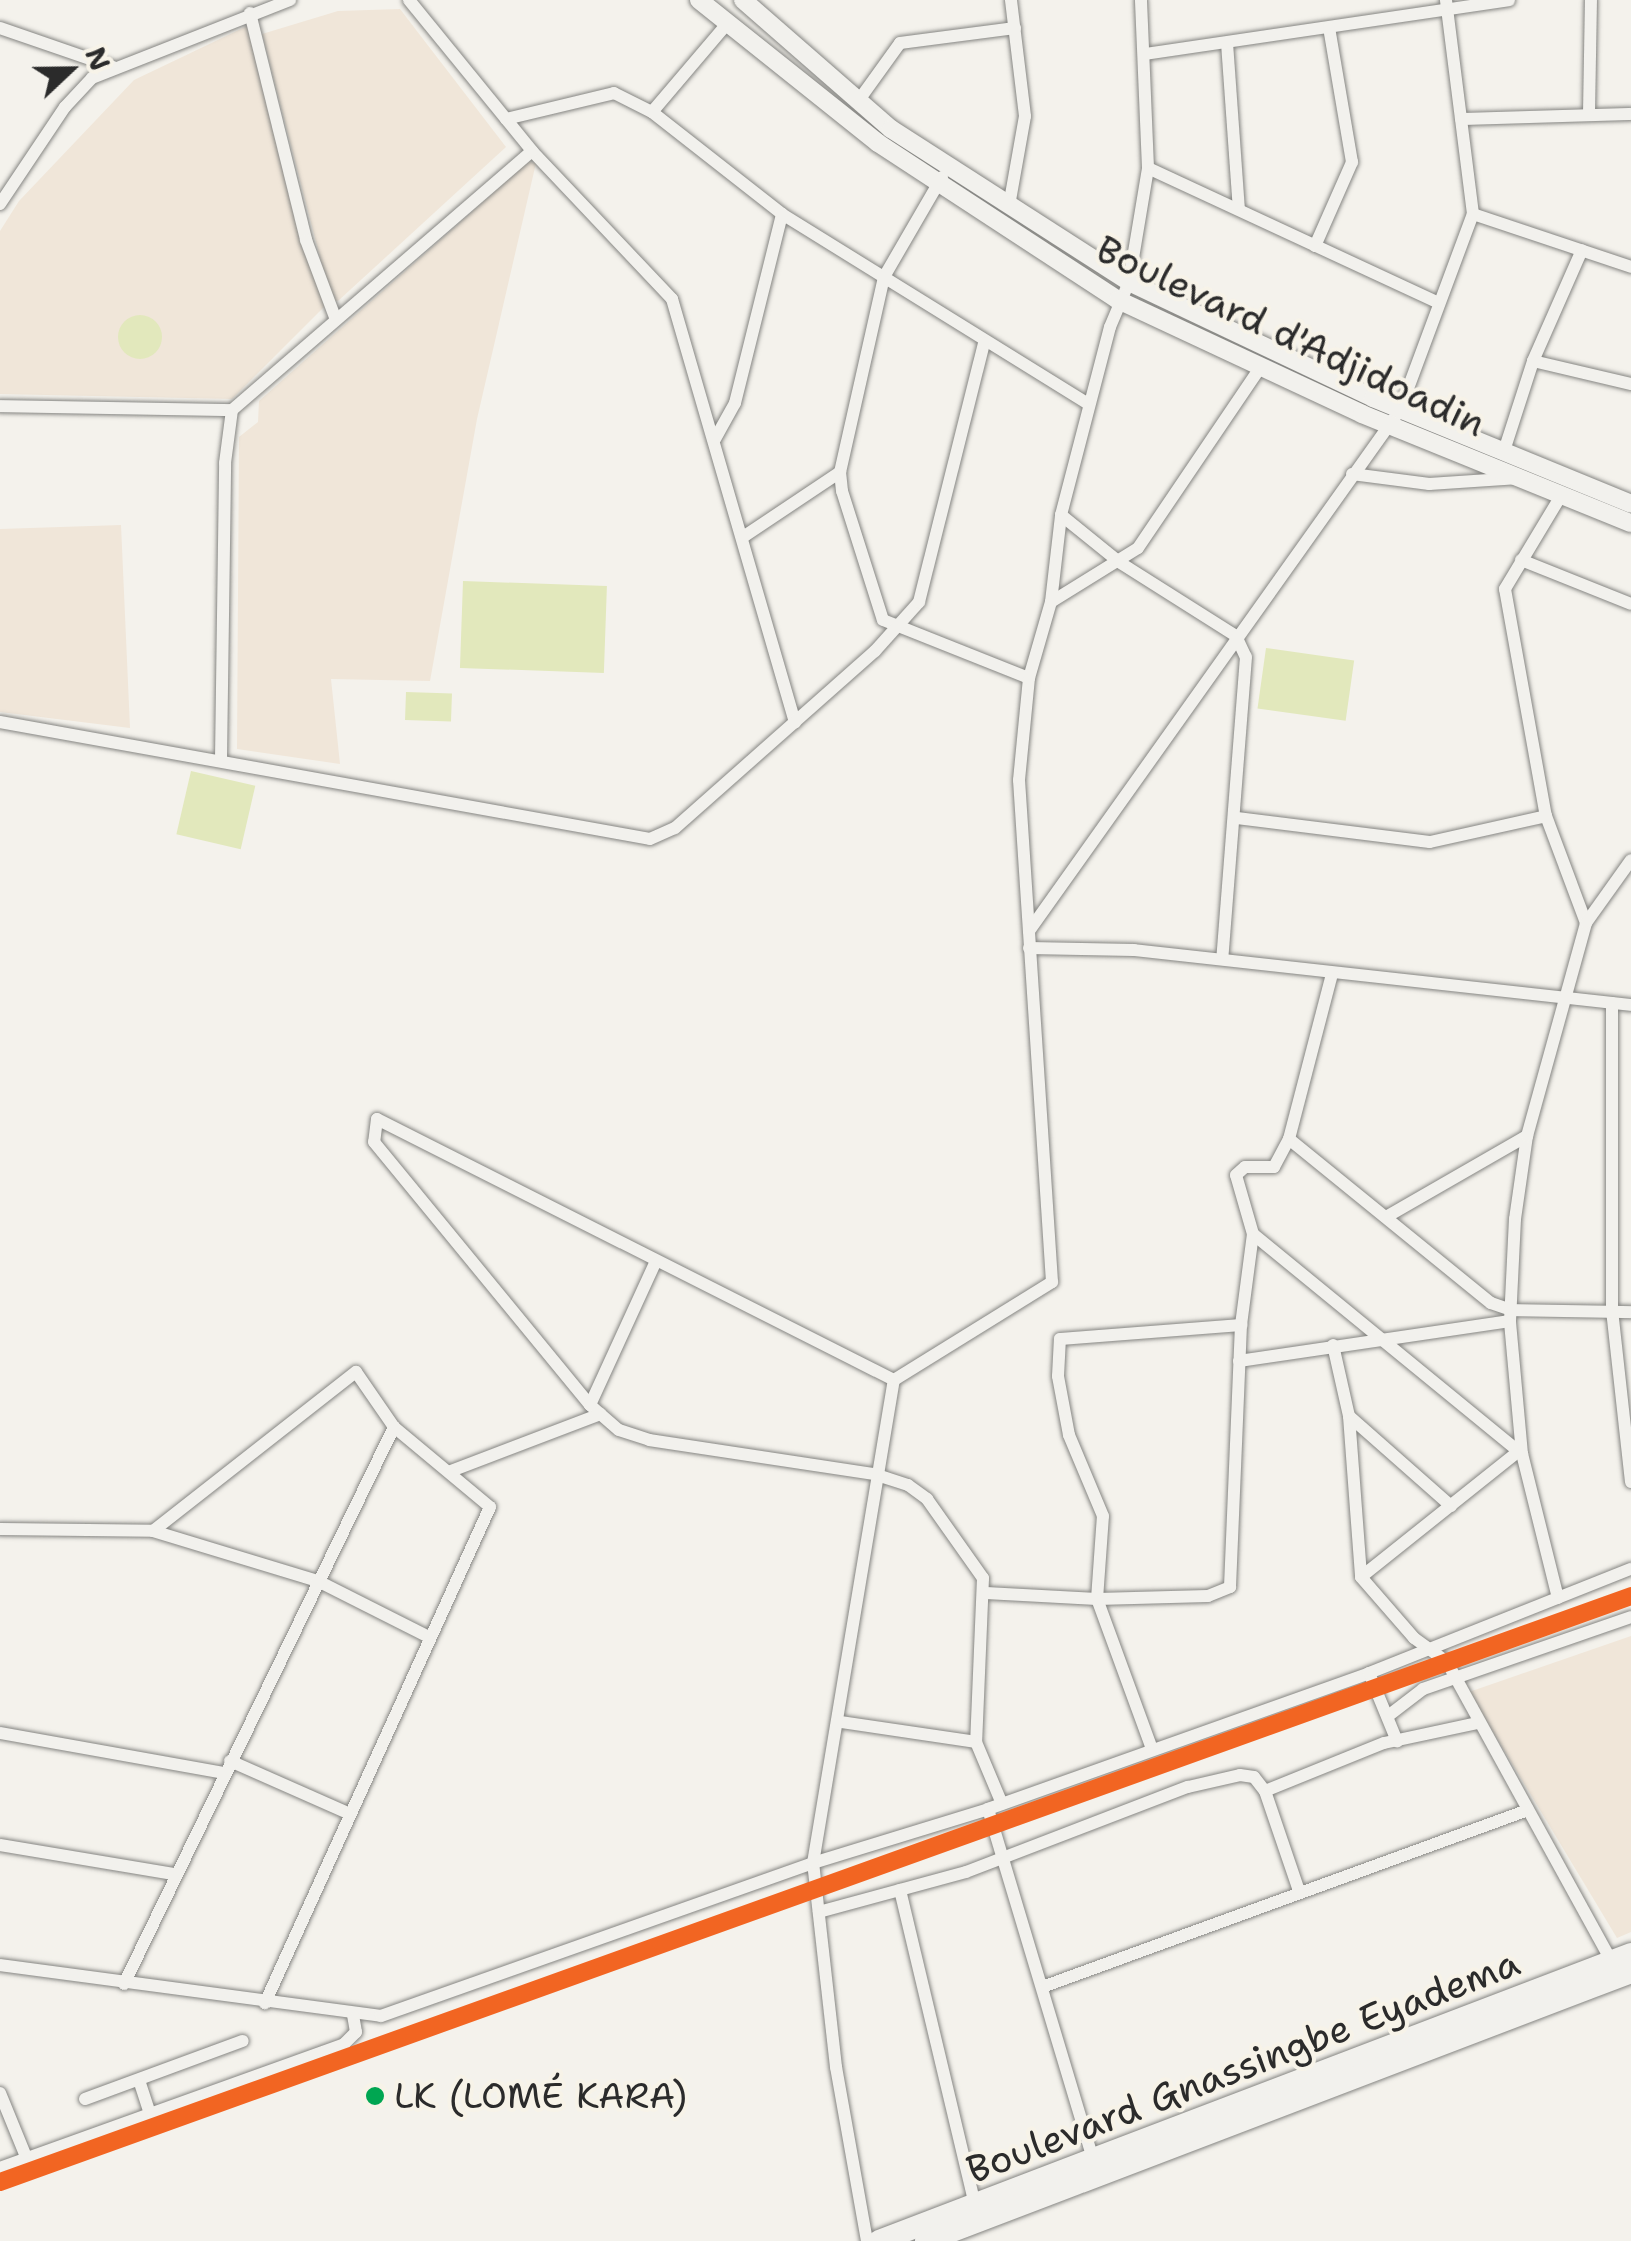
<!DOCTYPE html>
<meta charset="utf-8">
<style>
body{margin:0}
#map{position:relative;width:1631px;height:2241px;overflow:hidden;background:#f4f2ec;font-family:"Shantell Sans",sans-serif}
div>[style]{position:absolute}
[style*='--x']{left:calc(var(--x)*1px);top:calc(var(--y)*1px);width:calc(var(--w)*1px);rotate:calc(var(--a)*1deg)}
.built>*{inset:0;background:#f0e6d9}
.green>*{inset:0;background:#e2e8bc;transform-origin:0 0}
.round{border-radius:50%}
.roads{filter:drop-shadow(0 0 2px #858582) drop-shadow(0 0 2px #858582)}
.street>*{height:12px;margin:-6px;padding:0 6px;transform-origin:6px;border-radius:6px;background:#f2f1ed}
.secondary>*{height:18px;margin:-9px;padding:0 9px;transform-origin:9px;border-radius:9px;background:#f2f1ed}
.highway>*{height:22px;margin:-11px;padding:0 11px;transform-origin:11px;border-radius:11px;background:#f2f1ed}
.rail-1>*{height:18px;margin:-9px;padding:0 9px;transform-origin:9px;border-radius:9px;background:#f26522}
.dots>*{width:28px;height:28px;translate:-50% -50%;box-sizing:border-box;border:5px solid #f7f3e8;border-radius:50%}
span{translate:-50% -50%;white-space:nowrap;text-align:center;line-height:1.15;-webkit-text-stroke:8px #f7f3e8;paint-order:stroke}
.bus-label{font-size:36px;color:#2b2b2b}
.left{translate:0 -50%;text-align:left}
.street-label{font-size:38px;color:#2b2b2b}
.north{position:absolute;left:20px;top:20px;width:100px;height:100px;-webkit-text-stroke:8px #f7f3e8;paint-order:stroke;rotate:68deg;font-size:28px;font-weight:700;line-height:40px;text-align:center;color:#2b2b2b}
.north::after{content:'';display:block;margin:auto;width:35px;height:45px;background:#2b2b2b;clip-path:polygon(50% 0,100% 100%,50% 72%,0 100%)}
</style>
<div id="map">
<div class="built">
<i style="clip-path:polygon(400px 9px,506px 147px,338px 301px,331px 300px,262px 34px,338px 11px)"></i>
<i style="clip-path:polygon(247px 26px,300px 240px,326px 305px,232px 399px,0 394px,0 231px,19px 201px,134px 80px)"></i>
<i style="clip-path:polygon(528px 162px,536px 163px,477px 419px,430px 681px,331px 679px,340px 764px,237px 749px,239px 437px,258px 422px,259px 401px)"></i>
<i style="clip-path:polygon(121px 525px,130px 728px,0 712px,0 529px)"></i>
<i style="clip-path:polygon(1631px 1636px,1631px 1932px,1617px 1938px,1469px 1692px)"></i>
</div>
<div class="green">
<i class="round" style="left:118px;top:315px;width:44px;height:44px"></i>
<i style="left:463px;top:581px;width:144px;height:87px;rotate:2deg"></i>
<i style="left:1266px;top:648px;width:89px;height:61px;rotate:8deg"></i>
<i style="left:406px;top:692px;width:46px;height:28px;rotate:2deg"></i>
<i style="left:191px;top:771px;width:66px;height:65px;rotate:13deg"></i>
</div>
<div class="roads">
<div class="street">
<i style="--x:409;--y:0;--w:195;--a:50.8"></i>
<i style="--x:532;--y:151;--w:204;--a:46.6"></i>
<i style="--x:672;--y:299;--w:441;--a:73.8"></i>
<i style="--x:250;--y:13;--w:234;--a:76.1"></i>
<i style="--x:306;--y:240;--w:82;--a:69.4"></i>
<i style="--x:0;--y:28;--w:120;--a:19"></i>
<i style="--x:1227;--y:43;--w:166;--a:85.9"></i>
<i style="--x:1145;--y:54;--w:368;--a:-8.4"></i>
<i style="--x:859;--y:100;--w:70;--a:-54.3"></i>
<i style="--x:900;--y:43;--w:116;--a:-7.4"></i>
<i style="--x:652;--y:112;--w:116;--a:-49.6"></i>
<i style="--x:1589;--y:113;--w:113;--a:-89"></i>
<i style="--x:506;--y:119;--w:111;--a:-13.5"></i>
<i style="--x:614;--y:93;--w:42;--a:26.6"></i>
<i style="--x:652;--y:112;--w:165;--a:38.1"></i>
<i style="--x:782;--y:214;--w:361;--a:31.8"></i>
<i style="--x:1461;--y:119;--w:170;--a:-1.7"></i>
<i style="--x:1148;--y:168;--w:321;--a:24.9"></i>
<i style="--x:942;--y:177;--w:116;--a:120.1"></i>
<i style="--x:884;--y:277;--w:200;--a:102.7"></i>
<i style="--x:840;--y:472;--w:19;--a:84"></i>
<i style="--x:842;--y:491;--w:135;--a:72.4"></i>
<i style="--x:883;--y:620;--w:157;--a:21.7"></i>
<i style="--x:0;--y:204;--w:117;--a:-56.2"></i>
<i style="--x:65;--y:107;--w:40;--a:-47"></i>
<i style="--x:92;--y:78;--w:213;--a:-21.5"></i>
<i style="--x:1009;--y:206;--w:91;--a:-79.9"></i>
<i style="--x:1025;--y:116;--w:117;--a:-96.9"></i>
<i style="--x:1473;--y:214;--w:167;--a:18.5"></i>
<i style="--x:1315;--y:246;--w:92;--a:-66.2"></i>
<i style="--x:1352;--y:162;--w:136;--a:-99.7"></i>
<i style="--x:1533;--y:361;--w:101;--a:13.2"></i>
<i style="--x:0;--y:406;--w:232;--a:1"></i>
<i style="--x:232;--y:410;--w:396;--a:-40.8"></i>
<i style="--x:715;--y:439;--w:41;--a:-60.9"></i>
<i style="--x:735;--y:403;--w:195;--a:-76"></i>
<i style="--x:1504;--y:451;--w:95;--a:-72.1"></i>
<i style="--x:1533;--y:361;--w:121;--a:-66.2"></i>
<i style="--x:1352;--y:474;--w:78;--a:7.4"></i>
<i style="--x:1429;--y:484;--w:90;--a:-3.8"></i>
<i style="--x:1562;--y:494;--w:111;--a:121"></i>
<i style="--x:1505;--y:589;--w:231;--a:79.8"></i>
<i style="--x:1546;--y:816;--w:114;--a:69.5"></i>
<i style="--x:1061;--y:515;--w:75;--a:39"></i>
<i style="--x:1119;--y:562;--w:138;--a:32.3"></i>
<i style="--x:1236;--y:636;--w:23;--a:65"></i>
<i style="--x:1246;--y:657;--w:303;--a:94.5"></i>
<i style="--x:743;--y:537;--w:117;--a:-33.8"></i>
<i style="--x:1521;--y:560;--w:118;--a:21.8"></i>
<i style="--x:1051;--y:602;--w:102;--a:-31.8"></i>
<i style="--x:1138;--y:548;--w:220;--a:-55.9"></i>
<i style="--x:0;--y:722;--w:660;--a:10.2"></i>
<i style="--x:650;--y:839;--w:27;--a:-24"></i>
<i style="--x:675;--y:828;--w:267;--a:-41.5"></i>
<i style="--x:875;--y:651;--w:66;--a:-48.1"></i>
<i style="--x:919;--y:602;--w:267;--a:-75.9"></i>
<i style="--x:221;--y:759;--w:296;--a:-89.2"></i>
<i style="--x:225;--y:463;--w:53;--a:-82.5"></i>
<i style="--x:1237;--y:818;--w:194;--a:7.1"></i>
<i style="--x:1430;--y:842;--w:119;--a:-12.6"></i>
<i style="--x:1029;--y:931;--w:640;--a:-54.55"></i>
<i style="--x:1400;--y:410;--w:209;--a:-69.6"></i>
<i style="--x:1473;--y:214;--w:216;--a:-97.2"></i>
<i style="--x:1029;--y:948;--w:105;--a:1.1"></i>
<i style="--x:1134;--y:950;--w:500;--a:6.31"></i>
<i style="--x:1612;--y:1003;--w:307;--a:90"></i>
<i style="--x:1612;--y:1310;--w:173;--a:83.7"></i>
<i style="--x:1289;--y:1139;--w:260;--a:39.1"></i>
<i style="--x:1491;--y:1303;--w:21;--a:19"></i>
<i style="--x:1511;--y:1310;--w:120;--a:1"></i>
<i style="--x:1386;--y:1217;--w:163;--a:-29.9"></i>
<i style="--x:1253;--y:1234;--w:348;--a:39.3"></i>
<i style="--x:1333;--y:1345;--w:73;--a:77.3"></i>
<i style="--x:1349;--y:1416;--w:161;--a:85.7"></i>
<i style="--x:1361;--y:1577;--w:81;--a:49"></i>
<i style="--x:1414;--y:1638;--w:41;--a:36"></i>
<i style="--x:1447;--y:1662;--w:342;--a:61.2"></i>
<i style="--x:1239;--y:1361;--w:274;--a:-8.4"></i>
<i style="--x:894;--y:1380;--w:579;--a:-153.21"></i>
<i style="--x:377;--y:1119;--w:23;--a:97"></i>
<i style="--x:374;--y:1142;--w:340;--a:50.6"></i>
<i style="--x:590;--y:1405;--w:38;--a:41"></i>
<i style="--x:619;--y:1430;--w:32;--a:18"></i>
<i style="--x:649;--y:1440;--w:228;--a:8.6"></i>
<i style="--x:874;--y:1474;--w:36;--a:18"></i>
<i style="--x:908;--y:1485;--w:24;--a:36"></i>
<i style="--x:927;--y:1499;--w:97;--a:54.7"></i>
<i style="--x:983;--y:1578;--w:164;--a:92.4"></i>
<i style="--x:976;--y:1742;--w:67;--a:67.2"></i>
<i style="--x:590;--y:1405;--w:156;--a:-65.4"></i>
<i style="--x:1349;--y:1416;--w:136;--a:41.4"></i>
<i style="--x:451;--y:1471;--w:160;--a:-20.9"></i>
<i style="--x:0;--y:1529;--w:153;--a:0.7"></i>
<i style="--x:153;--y:1531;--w:172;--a:16.9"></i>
<i style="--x:318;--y:1581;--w:124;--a:26.8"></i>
<i style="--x:153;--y:1531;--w:258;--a:-38.1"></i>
<i style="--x:356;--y:1372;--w:67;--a:55.4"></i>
<i style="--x:394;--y:1427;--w:125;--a:39.8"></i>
<i style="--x:490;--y:1507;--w:545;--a:114.4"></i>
<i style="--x:1361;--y:1577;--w:197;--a:-38.6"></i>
<i style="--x:986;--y:1593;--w:111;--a:3.1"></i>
<i style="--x:1097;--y:1599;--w:111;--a:-1.5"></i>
<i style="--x:1208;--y:1596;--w:24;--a:-22"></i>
<i style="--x:1230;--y:1587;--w:262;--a:-87.6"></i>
<i style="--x:1241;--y:1325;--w:92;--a:-82.5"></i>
<i style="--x:1253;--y:1234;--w:61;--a:-106.1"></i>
<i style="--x:1236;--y:1175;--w:12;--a:-42"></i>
<i style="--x:1245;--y:1167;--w:29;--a:0"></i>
<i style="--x:1274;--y:1167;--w:32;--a:-62"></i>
<i style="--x:1289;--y:1139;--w:171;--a:-75.4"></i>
<i style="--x:1558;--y:1598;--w:148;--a:-104"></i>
<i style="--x:1522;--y:1454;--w:134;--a:-95.2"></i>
<i style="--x:1510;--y:1321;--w:102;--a:-87.2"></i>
<i style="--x:1515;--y:1219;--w:84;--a:-81.8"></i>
<i style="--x:1527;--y:1136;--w:221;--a:-74.5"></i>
<i style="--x:1586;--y:923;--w:77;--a:-54.5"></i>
<i style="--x:1369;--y:1673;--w:74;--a:67.6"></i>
<i style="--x:1388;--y:1716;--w:44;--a:-37.6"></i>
<i style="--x:1423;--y:1689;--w:220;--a:-19.1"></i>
<i style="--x:841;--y:1722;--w:136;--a:8.4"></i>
<i style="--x:0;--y:1733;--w:228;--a:10.1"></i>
<i style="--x:1152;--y:1749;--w:160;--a:-110.1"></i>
<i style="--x:1097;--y:1599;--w:83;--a:-85.9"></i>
<i style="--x:1103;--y:1516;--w:88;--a:-112.8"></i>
<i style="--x:1069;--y:1435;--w:60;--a:-100.6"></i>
<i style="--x:1058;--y:1376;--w:37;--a:-87"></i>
<i style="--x:1060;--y:1339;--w:182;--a:-4.4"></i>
<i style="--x:230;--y:1761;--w:129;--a:23.8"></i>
<i style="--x:1265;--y:1791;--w:128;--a:-22"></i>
<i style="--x:1384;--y:1743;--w:95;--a:-12.1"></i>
<i style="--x:988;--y:1809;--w:365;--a:73.3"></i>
<i style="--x:0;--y:1845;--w:176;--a:9.5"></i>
<i style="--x:900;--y:1890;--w:325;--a:76.6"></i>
<i style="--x:819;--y:1912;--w:152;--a:-15.2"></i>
<i style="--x:966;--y:1872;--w:238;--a:-21"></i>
<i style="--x:1188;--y:1787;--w:53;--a:-13"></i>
<i style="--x:1240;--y:1775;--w:14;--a:8"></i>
<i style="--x:1254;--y:1777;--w:18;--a:52"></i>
<i style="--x:1265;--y:1791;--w:106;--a:71.2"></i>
<i style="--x:0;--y:1965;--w:384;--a:7.6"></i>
<i style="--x:381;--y:2016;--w:458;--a:-19.5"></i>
<i style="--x:813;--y:1863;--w:183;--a:-17.1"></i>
<i style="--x:988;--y:1809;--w:405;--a:-19.6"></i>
<i style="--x:1369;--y:1673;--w:282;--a:-21.7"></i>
<i style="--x:124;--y:1984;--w:619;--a:-64.14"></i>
<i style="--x:1045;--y:1986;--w:514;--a:-20.02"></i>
<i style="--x:139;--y:2080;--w:38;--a:72"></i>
<i style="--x:0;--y:2093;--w:71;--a:67.8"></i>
<i style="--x:85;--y:2099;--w:168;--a:-20.2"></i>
<i style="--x:0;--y:2168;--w:366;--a:-19.8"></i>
<i style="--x:344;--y:2044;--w:17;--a:-45"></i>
<i style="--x:356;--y:2032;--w:17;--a:-100"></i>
<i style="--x:867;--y:2241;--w:177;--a:-100.1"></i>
<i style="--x:836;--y:2067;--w:205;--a:-96.4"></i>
<i style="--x:813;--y:1863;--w:490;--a:-80.5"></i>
<i style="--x:894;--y:1380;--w:186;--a:-31.8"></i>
<i style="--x:1052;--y:1282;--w:503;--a:-93.76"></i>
<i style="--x:1019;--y:780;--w:102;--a:-84.4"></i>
<i style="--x:1029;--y:678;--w:79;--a:-73.9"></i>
<i style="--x:1051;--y:602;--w:88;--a:-83.4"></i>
<i style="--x:1061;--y:515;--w:194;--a:-75.4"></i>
<i style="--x:1110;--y:327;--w:49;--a:-67.1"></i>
<i style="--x:1129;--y:282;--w:116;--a:-80.5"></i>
<i style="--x:1148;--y:168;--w:168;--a:-92.4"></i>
</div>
<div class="secondary">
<i style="--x:699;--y:0;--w:229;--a:38.6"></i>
<i style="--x:878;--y:143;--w:287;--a:33.2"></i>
<i style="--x:1118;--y:300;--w:269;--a:25"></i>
<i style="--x:1362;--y:414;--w:290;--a:22.1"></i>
<i style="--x:743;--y:0;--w:196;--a:41.1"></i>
<i style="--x:891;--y:129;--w:283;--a:32.7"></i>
<i style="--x:1129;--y:282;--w:270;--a:25.4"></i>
<i style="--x:1373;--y:398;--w:279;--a:22.3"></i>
</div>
<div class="highway">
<i style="--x:879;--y:2241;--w:805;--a:-20.89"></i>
<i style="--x:926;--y:2241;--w:755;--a:-20.88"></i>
</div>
</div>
<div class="rail-1">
<i style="--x:0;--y:2182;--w:1733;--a:-19.76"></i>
</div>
<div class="dots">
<i style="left:375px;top:2096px;background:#00a651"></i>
</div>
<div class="bus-label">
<span class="left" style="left:394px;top:2096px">LK (LOMÉ KARA)</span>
</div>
<div class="street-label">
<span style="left:1291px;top:336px;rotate:25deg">Boulevard d'Adjidoadin</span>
<span style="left:1243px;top:2066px;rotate:-21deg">Boulevard Gnassingbe Eyadema</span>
</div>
<div class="north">N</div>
</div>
